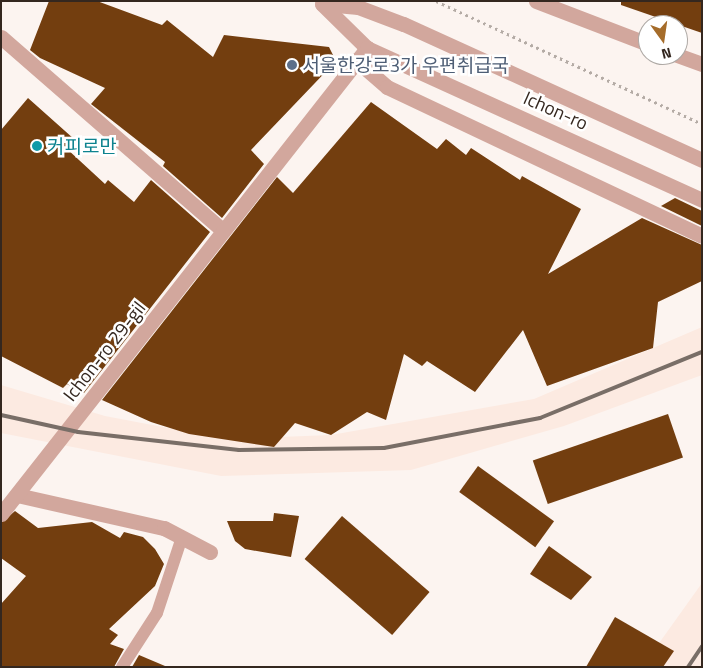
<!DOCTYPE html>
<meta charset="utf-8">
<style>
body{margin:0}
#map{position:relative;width:703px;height:668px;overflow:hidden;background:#fcf4f0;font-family:"Titillium Web","Noto Sans KR",sans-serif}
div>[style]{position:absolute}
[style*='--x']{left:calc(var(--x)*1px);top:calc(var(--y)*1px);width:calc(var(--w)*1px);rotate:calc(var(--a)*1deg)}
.built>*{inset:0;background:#fceae1}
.building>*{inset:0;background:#733e0f;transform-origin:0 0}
.path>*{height:3px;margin-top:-1.5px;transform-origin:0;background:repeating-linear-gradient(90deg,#b4aba5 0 2.5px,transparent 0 6.5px)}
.service>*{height:12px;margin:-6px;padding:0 6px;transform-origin:6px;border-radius:6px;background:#d2a79d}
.minor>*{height:15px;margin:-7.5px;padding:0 7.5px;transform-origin:7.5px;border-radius:7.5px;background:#d2a79d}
.tertiary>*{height:15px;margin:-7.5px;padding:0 7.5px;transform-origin:7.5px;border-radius:7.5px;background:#d2a79d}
.rail>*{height:4px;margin:-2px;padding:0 2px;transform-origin:2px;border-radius:2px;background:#796e67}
.dots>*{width:14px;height:14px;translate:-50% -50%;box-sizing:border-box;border:2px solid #fff;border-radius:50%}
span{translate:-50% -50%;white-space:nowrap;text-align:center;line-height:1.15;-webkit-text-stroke:5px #fff;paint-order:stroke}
.service-label{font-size:19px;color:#4e5e75}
.left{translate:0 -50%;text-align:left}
.street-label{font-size:19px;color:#34271f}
.culture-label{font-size:19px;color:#0d838f}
.frame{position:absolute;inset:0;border:2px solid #34271f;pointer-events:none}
.north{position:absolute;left:638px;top:15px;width:50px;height:50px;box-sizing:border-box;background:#fff;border:1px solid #aea9a5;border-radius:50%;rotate:166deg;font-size:14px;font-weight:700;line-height:20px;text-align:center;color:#34271f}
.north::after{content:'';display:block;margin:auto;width:18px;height:22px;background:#a56c2a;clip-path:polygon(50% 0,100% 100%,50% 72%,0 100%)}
</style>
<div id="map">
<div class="built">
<i style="clip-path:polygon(702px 327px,702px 375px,564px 426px,411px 470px,221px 476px,1px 433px,1px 385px,105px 416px,226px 439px,331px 435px,534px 399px)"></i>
<i style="clip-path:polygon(702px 583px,702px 667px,642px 667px)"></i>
</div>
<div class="building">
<i style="clip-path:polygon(49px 1px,97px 1px,162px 25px,167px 20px,213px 57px,224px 35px,329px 47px,336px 61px,251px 150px,264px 164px,222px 218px,163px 166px,165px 162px,91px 104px,105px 88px,40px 58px,30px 50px)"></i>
<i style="clip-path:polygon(621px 1px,702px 1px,702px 33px,621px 5px)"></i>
<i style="clip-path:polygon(28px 98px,74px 139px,66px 148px,105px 184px,108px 180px,134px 202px,151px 180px,210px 232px,84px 393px,67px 384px,63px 388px,1px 356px,1px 130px)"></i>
<i style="clip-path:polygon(371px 102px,437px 149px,446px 139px,466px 155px,471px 148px,520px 180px,522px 176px,581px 209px,548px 274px,642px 218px,702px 245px,702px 281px,658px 302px,653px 348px,547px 386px,523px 330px,475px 392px,427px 361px,422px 366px,404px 354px,386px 420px,367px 412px,331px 435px,295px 423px,274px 447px,189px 434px,151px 422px,102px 400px,277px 177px,293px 193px)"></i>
<i style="clip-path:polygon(675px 198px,702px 211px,702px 226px,661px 206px)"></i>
<i style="left:668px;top:414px;width:46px;height:143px;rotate:71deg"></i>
<i style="left:478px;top:466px;width:94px;height:32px;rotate:36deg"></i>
<i style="clip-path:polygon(15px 511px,38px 528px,92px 522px,120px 538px,124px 532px,143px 537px,155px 549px,164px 564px,155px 586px,109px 629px,118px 635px,110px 644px,124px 649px,114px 667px,1px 667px,1px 604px,26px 576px,1px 558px,1px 523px)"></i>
<i style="clip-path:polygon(274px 513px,299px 516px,291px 557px,245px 549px,235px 541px,227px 521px,273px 521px)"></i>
<i style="left:342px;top:516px;width:116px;height:57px;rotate:41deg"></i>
<i style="clip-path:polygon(549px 546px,592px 577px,571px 600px,530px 574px)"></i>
<i style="clip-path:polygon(615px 617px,674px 651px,663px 667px,586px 667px)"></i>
<i style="clip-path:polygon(139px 655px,165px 666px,165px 667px,132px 667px)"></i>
</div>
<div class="path">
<i style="--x:436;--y:1;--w:293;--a:24.8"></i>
</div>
<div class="service">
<i style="--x:122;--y:667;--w:64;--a:-57.1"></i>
<i style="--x:157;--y:613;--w:80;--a:-71.8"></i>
</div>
<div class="minor">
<i style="--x:536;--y:1;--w:120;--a:21"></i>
<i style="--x:1;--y:37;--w:295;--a:41.1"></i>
<i style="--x:677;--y:55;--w:27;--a:20"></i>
<i style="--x:356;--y:60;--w:41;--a:41.1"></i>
<i style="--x:387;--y:87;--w:348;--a:25.3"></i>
<i style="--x:17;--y:495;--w:151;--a:12.7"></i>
<i style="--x:164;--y:528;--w:52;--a:27.6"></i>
<i style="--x:1;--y:514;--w:593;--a:-51.85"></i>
</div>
<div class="tertiary">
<i style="--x:702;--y:160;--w:328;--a:-155.5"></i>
<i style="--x:403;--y:24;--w:48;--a:-159.3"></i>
<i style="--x:358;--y:7;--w:36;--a:-175"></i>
<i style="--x:322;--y:4;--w:63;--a:44.4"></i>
<i style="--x:367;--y:48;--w:368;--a:24.4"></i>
</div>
<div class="rail">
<i style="--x:1;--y:415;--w:79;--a:12.4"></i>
<i style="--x:78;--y:432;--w:162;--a:6.4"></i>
<i style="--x:239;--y:450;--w:145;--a:-0.8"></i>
<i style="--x:384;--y:448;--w:159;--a:-10.9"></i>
<i style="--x:540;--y:418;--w:175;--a:-22.2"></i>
<i style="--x:688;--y:667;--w:25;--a:-56"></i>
</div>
<div class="dots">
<i style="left:292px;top:65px;background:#5c6f8a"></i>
<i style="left:37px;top:146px;background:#0f9aa8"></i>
</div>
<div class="service-label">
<span class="left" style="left:302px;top:65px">서울한강로3가 우편취급국</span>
</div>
<div class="street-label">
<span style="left:556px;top:110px;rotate:24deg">Ichon-ro</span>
<span style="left:104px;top:351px;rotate:-52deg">Ichon-ro 29-gil</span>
</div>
<div class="culture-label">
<span class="left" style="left:47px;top:146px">커피로만</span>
</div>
<div class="frame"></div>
<div class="north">N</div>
</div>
